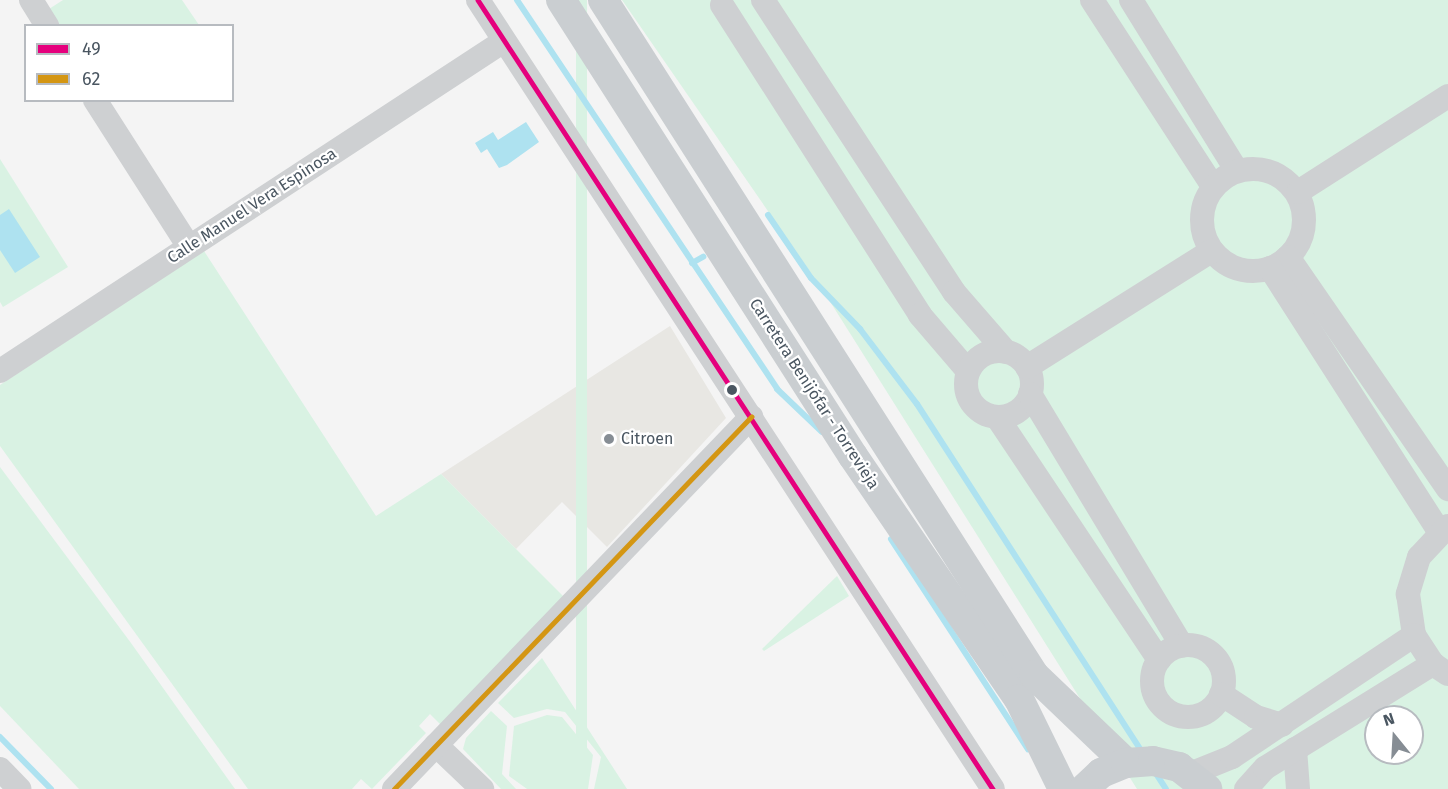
<!DOCTYPE html>
<meta charset="utf-8">
<style>
body{margin:0}
#map{position:relative;width:1448px;height:789px;overflow:hidden;background:#f4f4f4;font-family:"Fira Sans",sans-serif}
div>[style]{position:absolute}
[style*='--x']{left:calc(var(--x)*1px);top:calc(var(--y)*1px);width:calc(var(--w)*1px);rotate:calc(var(--a)*1deg)}
.commercial>*{inset:0;background:#e8e7e3}
.green>*{inset:0;background:#d9f2e3;transform-origin:0 0}
.water>*{inset:0;background:#aee2f0}
.stream>*{height:6px;margin:-3px;padding:0 3px;transform-origin:3px;border-radius:3px;background:#aee2f0}
.minor>*{height:24px;margin:-12px;padding:0 12px;transform-origin:12px;border-radius:12px;background:#ced0d2}
.minor>.ring{margin:-12px;padding:0;box-sizing:content-box;background:none;border:24px solid #ced0d2;border-radius:50%}
.major>*{height:30px;margin:-15px;padding:0 15px;transform-origin:15px;border-radius:15px;background:#caced1}
.bus-1>*{height:4.5px;margin:-2.25px;padding:0 2.25px;transform-origin:2.25px;border-radius:2.25px;background:#e5007d}
.bus-2>*{height:4.5px;margin:-2.25px;padding:0 2.25px;transform-origin:2.25px;border-radius:2.25px;background:#d49613}
.dots>*{width:16px;height:16px;translate:-50% -50%;box-sizing:border-box;border:3px solid #fff;border-radius:50%}
span{translate:-50% -50%;white-space:nowrap;text-align:center;line-height:1.15;-webkit-text-stroke:4.5px #fff;paint-order:stroke}
.street-label{font-size:16px;color:#4a5661}
.poi-label{font-size:16px;color:#4a5661}
.left{translate:0 -50%;text-align:left}
.legend{position:absolute;left:24px;top:24px;width:210px;height:78px;box-sizing:border-box;background:#fff;border:2px solid #b7bbc0;margin:0;padding:8px 10px;list-style:none;font-size:18px;color:#4a5661}
.legend li{display:flex;align-items:center;gap:12px;height:30px}
.legend b{width:30px;border:2px solid #b7bbc0}
.north{position:absolute;left:1364px;top:705px;width:60px;height:60px;box-sizing:border-box;background:#fff;border:2px solid #b7bbc0;border-radius:50%;rotate:342deg;font-size:16px;font-weight:700;line-height:24px;text-align:center;color:#4a5661}
.north::after{content:'';display:block;margin:auto;width:21px;height:27px;background:#868d94;clip-path:polygon(50% 0,100% 100%,50% 72%,0 100%)}
</style>
<div id="map">
<div class="commercial">
<i style="clip-path:polygon(670px 326px,726px 418px,607px 547px,562px 502px,516px 549px,441px 474px)"></i>
</div>
<div class="green">
<i style="clip-path:polygon(63px 0,182px 0,199px 25px,60px 25px,49px 9px)"></i>
<i style="left:576px;top:0;width:11px;height:941px"></i>
<i style="clip-path:polygon(evenodd,622px 0,1448px 0,1448px 789px,1137px 789px,824px 292px,622px 0,1376px 717px,1412px 717px,1412px 753px,1376px 753px,1376px 717px)"></i>
<i style="clip-path:polygon(0 159px,68px 267px,3px 307px,0 302px)"></i>
<i style="clip-path:polygon(204px 251px,376px 516px,441px 474px,565px 598px,441px 725px,430px 714px,419px 726px,426px 733px,372px 789px,361px 779px,352px 789px,248px 789px,0 446px,0 385px)"></i>
<i style="clip-path:polygon(0 467px,131px 643px,235px 789px,79px 789px,0 706px)"></i>
<i style="clip-path:polygon(837px 576px,849px 596px,764px 651px,762px 649px)"></i>
<i style="clip-path:polygon(542px 658px,627px 789px,594px 789px,601px 757px,565px 712px,547px 709px,514px 718px,498px 703px)"></i>
<i style="clip-path:polygon(491px 711px,507px 726px,502px 774px,516px 789px,501px 789px,463px 749px,466px 738px)"></i>
<i style="clip-path:polygon(547px 715px,562px 717px,593px 755px,588px 789px,527px 789px,509px 776px,514px 726px)"></i>
</div>
<div class="water">
<i style="clip-path:polygon(526px 122px,539px 142px,507px 165px,499px 168px,487px 149px,481px 153px,475px 143px,493px 132px,498px 140px)"></i>
<i style="clip-path:polygon(9px 209px,40px 257px,15px 273px,0 250px,0 215px)"></i>
</div>
<div class="stream">
<i style="--x:517;--y:0;--w:468;--a:56.2"></i>
<i style="--x:777;--y:389;--w:62;--a:43.7"></i>
<i style="--x:768;--y:215;--w:76;--a:55.7"></i>
<i style="--x:811;--y:278;--w:71;--a:46.1"></i>
<i style="--x:860;--y:329;--w:94;--a:52.8"></i>
<i style="--x:917;--y:404;--w:416;--a:57.1"></i>
<i style="--x:692;--y:263;--w:13;--a:-29"></i>
<i style="--x:891;--y:539;--w:251;--a:56.9"></i>
<i style="--x:0;--y:737;--w:73;--a:45.6"></i>
<i style="--x:1155;--y:772;--w:20;--a:57"></i>
</div>
<div class="minor">
<i style="--x:31;--y:0;--w:31;--a:58"></i>
<i style="--x:478;--y:0;--w:942;--a:56.87"></i>
<i style="--x:763;--y:0;--w:349;--a:56.8"></i>
<i style="--x:954;--y:292;--w:79;--a:49.1"></i>
<i style="--x:1092;--y:0;--w:222;--a:57"></i>
<i style="--x:1131;--y:0;--w:201;--a:58.2"></i>
<i style="--x:722;--y:5;--w:368;--a:57.4"></i>
<i style="--x:920;--y:315;--w:74;--a:49.4"></i>
<i style="--x:95;--y:100;--w:174;--a:57.4"></i>
<i class="ring" style="left:1202px;top:169px;width:78px;height:78px"></i>
<i style="--x:1298;--y:192;--w:178;--a:-32.6"></i>
<i style="--x:1288;--y:257;--w:282;--a:55.4"></i>
<i style="--x:1270;--y:268;--w:315;--a:57.3"></i>
<i class="ring" style="left:966px;top:351px;width:42px;height:42px"></i>
<i style="--x:1027;--y:367;--w:218;--a:-32.2"></i>
<i style="--x:0;--y:371;--w:602;--a:-33.22"></i>
<i style="--x:1030;--y:394;--w:294;--a:58.9"></i>
<i style="--x:997;--y:417;--w:292;--a:56.3"></i>
<i style="--x:1448;--y:526;--w:42;--a:133.1"></i>
<i style="--x:1419;--y:557;--w:39;--a:107"></i>
<i style="--x:1408;--y:594;--w:41;--a:81.7"></i>
<i style="--x:1414;--y:635;--w:35;--a:57"></i>
<i style="--x:1433;--y:664;--w:18;--a:34"></i>
<i class="ring" style="left:1152px;top:645px;width:48px;height:48px"></i>
<i style="--x:1221;--y:694;--w:42;--a:33.3"></i>
<i style="--x:1256;--y:717;--w:27;--a:17"></i>
<i style="--x:436;--y:745;--w:64;--a:43.7"></i>
<i style="--x:1295;--y:749;--w:40;--a:85.7"></i>
<i style="--x:0;--y:769;--w:28;--a:46"></i>
<i style="--x:1190;--y:774;--w:45;--a:-22"></i>
<i style="--x:1232;--y:757;--w:219;--a:-33.8"></i>
<i style="--x:394;--y:789;--w:516;--a:-46.18"></i>
<i style="--x:1246;--y:789;--w:28;--a:-48"></i>
<i style="--x:1265;--y:768;--w:198;--a:-31.8"></i>
</div>
<div class="major">
<i style="--x:561;--y:0;--w:541;--a:57.37"></i>
<i style="--x:853;--y:456;--w:294;--a:55.7"></i>
<i style="--x:1019;--y:699;--w:100;--a:63.9"></i>
<i style="--x:603;--y:0;--w:801;--a:57.44"></i>
<i style="--x:1034;--y:675;--w:127;--a:43.7"></i>
<i style="--x:1084;--y:789;--w:23;--a:-43"></i>
<i style="--x:1101;--y:773;--w:27;--a:-22"></i>
<i style="--x:1126;--y:763;--w:27;--a:-4"></i>
<i style="--x:1153;--y:761;--w:27;--a:13"></i>
<i style="--x:1179;--y:767;--w:36;--a:38"></i>
</div>
<div class="bus-1">
<i style="--x:478;--y:0;--w:942;--a:56.87"></i>
</div>
<div class="bus-2">
<i style="--x:394;--y:789;--w:516;--a:-46.18"></i>
</div>
<div class="dots">
<i style="left:732px;top:390px;background:#4a5661"></i>
<i style="left:609px;top:439px;background:#868d94"></i>
</div>
<div class="street-label">
<span style="left:252px;top:206px;rotate:-33deg">Calle Manuel Vera Espinosa</span>
<span style="left:814px;top:394px;rotate:57deg">Carretera Benijófar - Torrevieja</span>
</div>
<div class="poi-label">
<span class="left" style="left:621px;top:439px">Citroen</span>
</div>
<ul class="legend">
<li><b style="height:8px;background:#e5007d"></b>49</li>
<li><b style="height:8px;background:#d49613"></b>62</li>
</ul>
<div class="north">N</div>
</div>
